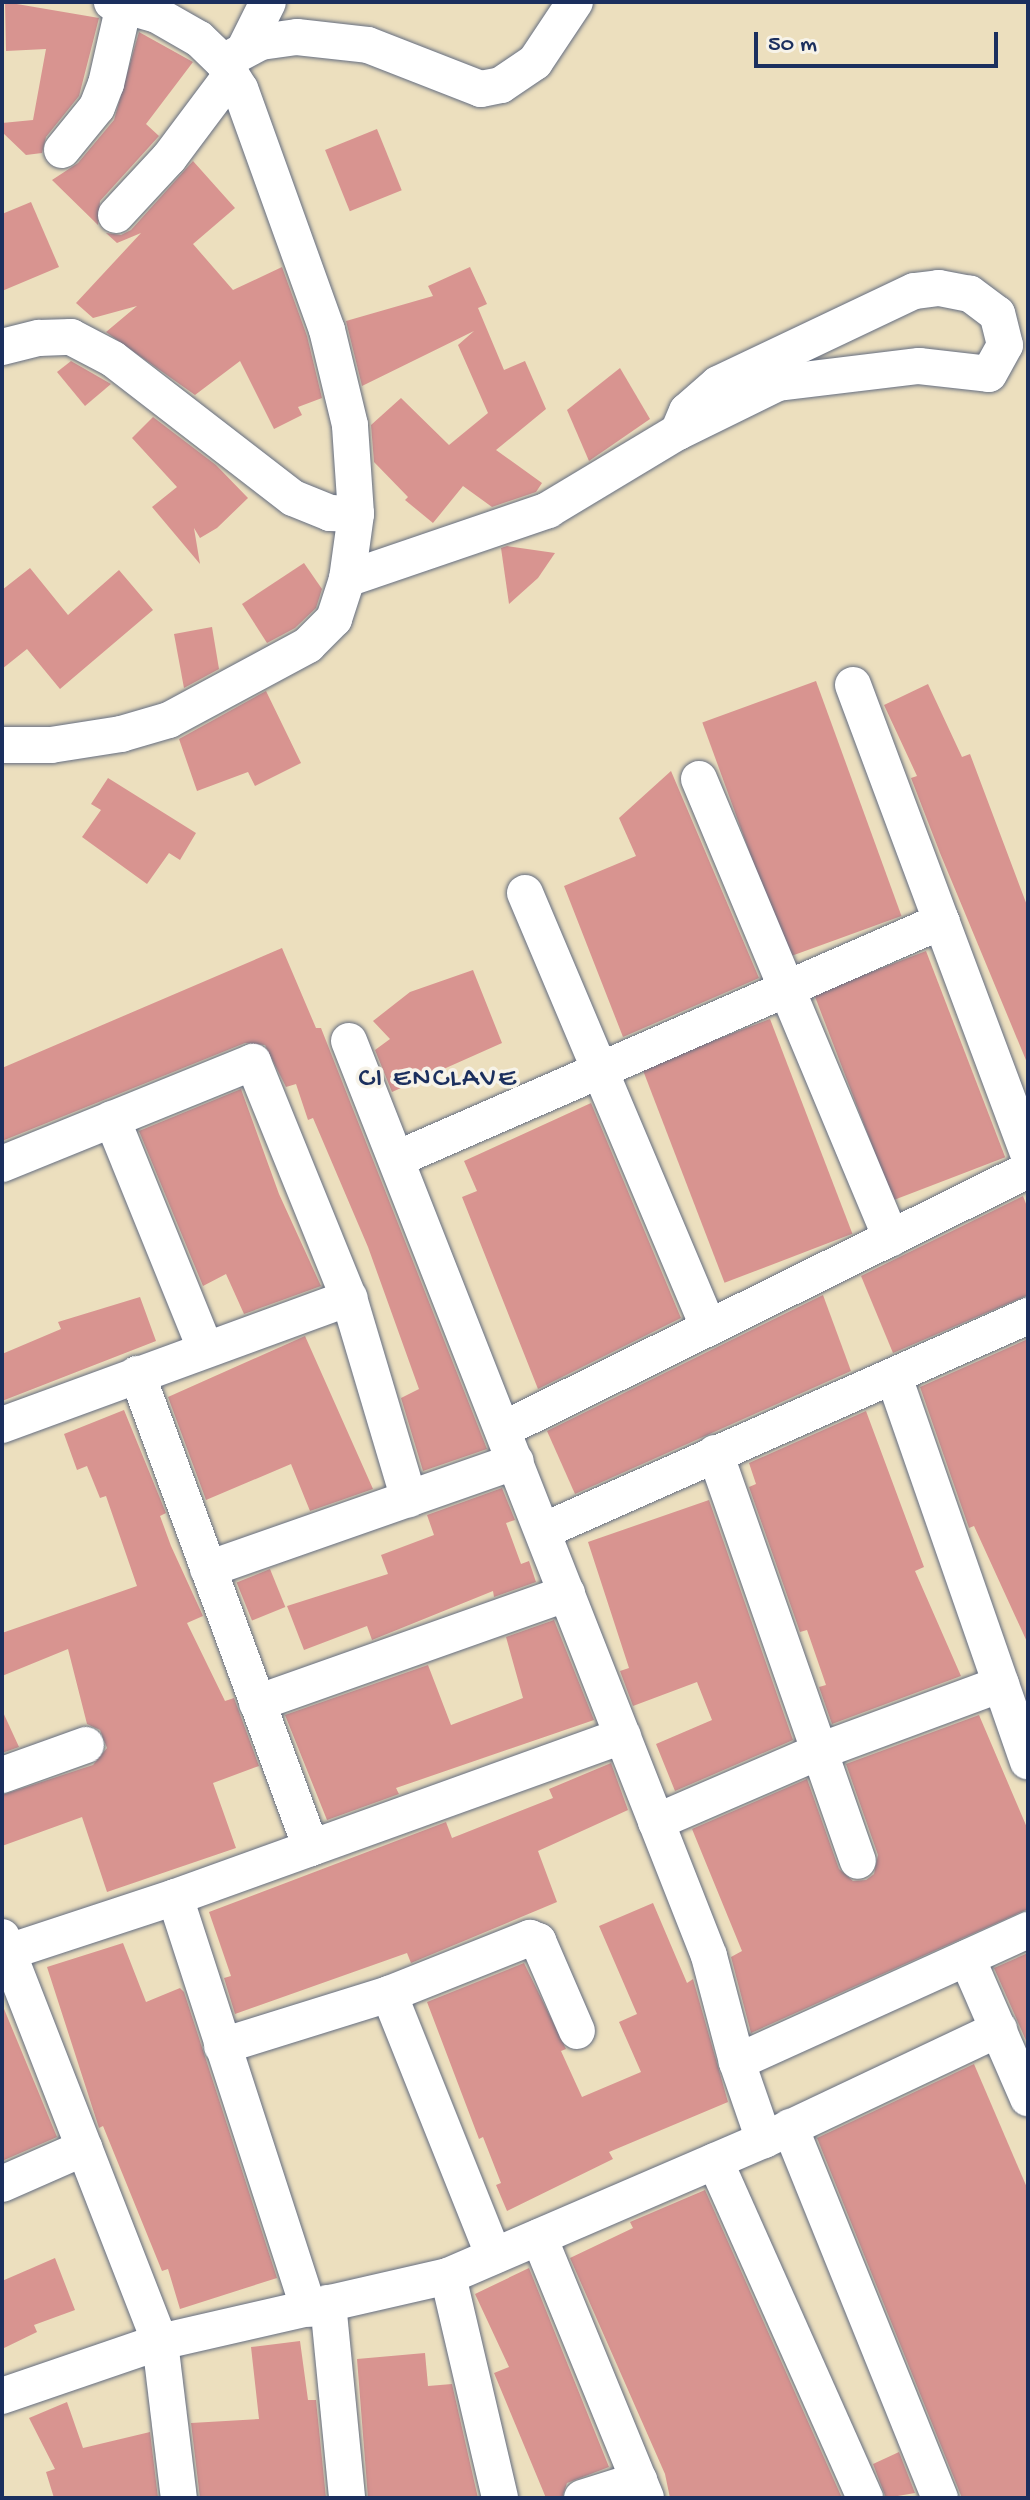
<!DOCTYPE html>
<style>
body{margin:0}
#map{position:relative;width:1030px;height:2500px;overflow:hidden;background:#ecdfbe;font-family:"Gochi Hand",sans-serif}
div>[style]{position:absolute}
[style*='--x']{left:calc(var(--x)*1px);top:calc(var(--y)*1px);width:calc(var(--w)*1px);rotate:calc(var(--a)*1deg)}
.building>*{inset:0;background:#d89490;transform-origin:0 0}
.roads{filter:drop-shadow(0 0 2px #646d80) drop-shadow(0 0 2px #646d80)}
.minor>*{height:36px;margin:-18px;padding:0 18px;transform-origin:18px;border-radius:18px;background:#fff}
span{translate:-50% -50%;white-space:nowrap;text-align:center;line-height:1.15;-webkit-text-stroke:7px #f7f3e8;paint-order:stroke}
.neighbourhood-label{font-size:28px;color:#1b2f5e;letter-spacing:2px}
.frame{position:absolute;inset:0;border:4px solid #1b2f5e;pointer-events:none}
.scale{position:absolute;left:754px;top:32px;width:244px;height:36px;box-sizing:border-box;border:4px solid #1b2f5e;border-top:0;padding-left:10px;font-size:24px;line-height:28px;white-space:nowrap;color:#1b2f5e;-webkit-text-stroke:6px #f7f3e8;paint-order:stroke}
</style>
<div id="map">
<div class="building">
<i style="clip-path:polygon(5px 2px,99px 18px,79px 96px,46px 137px,42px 153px,26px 155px,2px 132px,2px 123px,33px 120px,46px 49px,6px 51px)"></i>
<i style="clip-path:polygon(139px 32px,193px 62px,146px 124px,159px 136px,100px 201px,98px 225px,52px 180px,78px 163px,114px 120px)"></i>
<i style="left:377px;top:129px;width:66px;height:56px;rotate:68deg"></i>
<i style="clip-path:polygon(193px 161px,235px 208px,193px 244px,233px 290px,282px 267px,307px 336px,322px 398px,298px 407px,302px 415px,274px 429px,240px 361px,195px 395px,106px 332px,137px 306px,93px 318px,76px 303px,141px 233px,117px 243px,106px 233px,121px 235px,131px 230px)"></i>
<i style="clip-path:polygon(31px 202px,59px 267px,2px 291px,2px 214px)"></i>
<i style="clip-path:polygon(470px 267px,487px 304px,478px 308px,504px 370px,525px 361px,546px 409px,496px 450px,542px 483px,536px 492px,492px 507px,463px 486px,433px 523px,405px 500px,408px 497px,374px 462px,371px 425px,401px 398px,449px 445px,488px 413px,458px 345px,474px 331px,362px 386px,346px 321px,433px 296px,428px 286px)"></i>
<i style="clip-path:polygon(71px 361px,111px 384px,85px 406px,57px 372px)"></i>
<i style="clip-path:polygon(620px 368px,650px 419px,589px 461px,567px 410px)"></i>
<i style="clip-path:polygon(153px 417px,216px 465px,248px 498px,217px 528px,200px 538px,194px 528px,200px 564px,152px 507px,177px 487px,132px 438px)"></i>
<i style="clip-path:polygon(507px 546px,555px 553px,538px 578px,509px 604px,501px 548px)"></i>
<i style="clip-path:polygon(304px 563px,322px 589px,316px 608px,295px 628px,267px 643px,242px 604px)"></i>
<i style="clip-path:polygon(30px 568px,68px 615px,119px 570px,153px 610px,60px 689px,27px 649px,2px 669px,2px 590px)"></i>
<i style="clip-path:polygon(212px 627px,219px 669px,184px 688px,174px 634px)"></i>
<i style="left:816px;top:681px;width:250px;height:121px;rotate:70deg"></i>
<i style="clip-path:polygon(928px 684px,962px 757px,970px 754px,1028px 908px,1028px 1065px,940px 853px,911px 778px,917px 776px,884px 705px)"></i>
<i style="clip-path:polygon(266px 691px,301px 763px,255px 786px,248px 772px,197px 791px,179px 739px)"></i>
<i style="clip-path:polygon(671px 771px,759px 978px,623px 1037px,564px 886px,636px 856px,619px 818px)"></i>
<i style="clip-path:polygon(108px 778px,196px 833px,180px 860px,169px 853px,147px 884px,82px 837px,101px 810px,91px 804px)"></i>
<i style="clip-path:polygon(282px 948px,316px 1028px,321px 1028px,487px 1449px,423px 1471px,401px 1398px,419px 1389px,368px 1247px,313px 1118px,308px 1120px,296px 1084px,286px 1087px,265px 1045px,245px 1043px,2px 1141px,2px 1068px)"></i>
<i style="left:926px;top:951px;width:221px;height:120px;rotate:69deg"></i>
<i style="clip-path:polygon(473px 970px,502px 1043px,392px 1092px,375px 1050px,390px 1039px,373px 1021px,410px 992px)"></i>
<i style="left:770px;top:1019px;width:230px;height:137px;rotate:69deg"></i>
<i style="clip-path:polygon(241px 1089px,279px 1194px,321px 1286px,244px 1314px,226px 1274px,203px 1286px,139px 1131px)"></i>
<i style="clip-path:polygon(591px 1103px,681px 1318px,538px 1389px,462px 1197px,477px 1191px,464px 1161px)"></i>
<i style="clip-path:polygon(1023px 1196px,1028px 1209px,1028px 1295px,893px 1353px,861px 1276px)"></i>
<i style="clip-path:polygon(823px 1295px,851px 1371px,575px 1494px,547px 1431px)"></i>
<i style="clip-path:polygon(140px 1297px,156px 1341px,2px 1401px,2px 1354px,61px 1329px,58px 1322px)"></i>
<i style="clip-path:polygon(305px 1336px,373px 1489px,310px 1511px,291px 1464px,206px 1500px,168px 1397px)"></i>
<i style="clip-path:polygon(1028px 1339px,1028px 1644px,974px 1526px,969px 1528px,920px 1387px)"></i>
<i style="clip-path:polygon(124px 1410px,166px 1513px,160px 1516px,171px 1546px,203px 1616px,187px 1623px,225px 1701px,234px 1698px,259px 1766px,213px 1783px,236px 1848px,107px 1892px,82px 1817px,2px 1846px,2px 1795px,93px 1765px,107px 1748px,100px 1730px,87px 1724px,68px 1649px,2px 1676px,2px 1633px,137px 1586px,106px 1496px,100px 1498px,87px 1466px,77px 1470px,64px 1434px)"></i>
<i style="clip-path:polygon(866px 1411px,924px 1567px,915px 1571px,961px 1676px,832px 1724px,819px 1687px,826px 1685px,807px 1630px,800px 1632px,749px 1487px,756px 1484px,749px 1463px)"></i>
<i style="clip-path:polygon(502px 1488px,515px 1520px,506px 1523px,521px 1564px,529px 1561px,536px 1582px,494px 1597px,493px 1591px,372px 1640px,367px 1626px,304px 1650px,287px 1606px,388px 1574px,381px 1555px,434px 1535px,427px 1515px)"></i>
<i style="clip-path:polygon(709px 1500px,793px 1740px,675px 1791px,656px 1744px,712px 1720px,697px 1682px,633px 1706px,620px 1671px,629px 1668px,588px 1542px)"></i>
<i style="left:270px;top:1569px;width:41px;height:36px;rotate:68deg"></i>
<i style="clip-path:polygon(554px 1620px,594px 1720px,396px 1788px,399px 1794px,327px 1820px,285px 1715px,428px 1665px,451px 1725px,523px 1698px,506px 1637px)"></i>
<i style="clip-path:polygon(2px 1710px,19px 1747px,2px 1753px)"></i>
<i style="clip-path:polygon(979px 1715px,1028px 1830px,1028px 1909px,751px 2033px,731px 1957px,742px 1951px,692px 1829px,807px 1779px,839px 1869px,853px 1881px,866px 1880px,874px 1874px,878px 1855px,846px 1764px)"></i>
<i style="clip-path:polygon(611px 1763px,628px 1810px,538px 1851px,557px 1902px,411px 1963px,407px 1953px,235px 2014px,224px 1978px,231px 1976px,209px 1912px,446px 1822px,452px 1838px,553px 1798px,549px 1789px)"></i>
<i style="clip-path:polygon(653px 1903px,687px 1983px,693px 1979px,728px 2102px,609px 2152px,613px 2159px,507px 2211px,496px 2185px,501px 2183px,483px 2137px,479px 2139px,427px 2002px,524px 1963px,566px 2049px,561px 2051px,582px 2097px,641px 2072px,619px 2022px,637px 2014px,599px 1926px)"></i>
<i style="clip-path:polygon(123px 1943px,146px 2002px,180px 1988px,184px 1992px,277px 2278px,180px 2309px,168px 2269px,162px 2271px,103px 2126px,99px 2128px,47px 1967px)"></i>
<i style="clip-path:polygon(1028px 1953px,1028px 2045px,994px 1968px)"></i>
<i style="clip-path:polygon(2px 2004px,57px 2137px,2px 2161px)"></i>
<i style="clip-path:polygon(974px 2064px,1028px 2190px,1028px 2498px,962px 2498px,817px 2138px)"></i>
<i style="clip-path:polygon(705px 2190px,842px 2498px,670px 2498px,665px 2474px,570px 2258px,633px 2228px,630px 2222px)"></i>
<i style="clip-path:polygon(55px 2258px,75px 2310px,34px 2325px,37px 2332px,2px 2349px,2px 2281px)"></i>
<i style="clip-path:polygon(529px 2268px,609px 2467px,567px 2483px,562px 2498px,546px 2498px,494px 2373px,509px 2367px,475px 2294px)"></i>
<i style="clip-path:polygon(300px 2341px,308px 2400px,316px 2400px,326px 2498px,200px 2498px,191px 2423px,259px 2419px,251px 2347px)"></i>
<i style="clip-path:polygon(425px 2353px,428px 2386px,452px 2384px,478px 2498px,368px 2498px,357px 2359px)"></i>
<i style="clip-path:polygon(67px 2402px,83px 2448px,150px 2432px,158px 2498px,54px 2498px,46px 2472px,55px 2469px,29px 2418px)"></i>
<i style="clip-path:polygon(899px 2452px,915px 2493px,886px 2498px,873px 2464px)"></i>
</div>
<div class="roads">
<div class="minor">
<i style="--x:245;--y:48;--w:51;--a:-63.4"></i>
<i style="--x:223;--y:62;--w:43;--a:-27.8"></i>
<i style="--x:261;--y:42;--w:36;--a:-8"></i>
<i style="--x:297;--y:37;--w:71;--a:6.4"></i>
<i style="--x:368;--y:45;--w:121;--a:21.3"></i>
<i style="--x:481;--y:89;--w:20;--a:-11"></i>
<i style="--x:501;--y:85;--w:41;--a:-34.1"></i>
<i style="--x:535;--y:62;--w:72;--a:-56.3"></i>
<i style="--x:62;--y:150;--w:55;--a:-50.9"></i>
<i style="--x:97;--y:107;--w:25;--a:-69"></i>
<i style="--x:106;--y:84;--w:81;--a:-77.2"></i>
<i style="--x:116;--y:215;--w:78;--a:-47.1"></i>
<i style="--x:169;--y:158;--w:104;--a:-53.2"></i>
<i style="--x:2;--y:347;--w:38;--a:-14"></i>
<i style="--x:39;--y:338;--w:32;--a:-2"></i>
<i style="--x:71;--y:337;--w:47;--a:27.6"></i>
<i style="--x:113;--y:359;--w:227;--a:37.7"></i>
<i style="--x:293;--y:498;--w:40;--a:22"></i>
<i style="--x:330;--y:513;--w:26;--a:2"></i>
<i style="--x:347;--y:579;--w:213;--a:-18.9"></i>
<i style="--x:548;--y:510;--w:152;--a:-31"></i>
<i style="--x:678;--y:432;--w:111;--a:-26.1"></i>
<i style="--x:778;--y:383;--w:142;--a:-6.9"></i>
<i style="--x:919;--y:366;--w:70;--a:6.5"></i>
<i style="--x:989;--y:374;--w:33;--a:-61"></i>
<i style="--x:1005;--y:345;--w:32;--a:-104"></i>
<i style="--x:997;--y:314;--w:34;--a:-143"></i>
<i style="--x:970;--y:294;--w:32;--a:-169"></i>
<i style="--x:939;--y:288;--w:25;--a:173"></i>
<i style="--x:914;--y:291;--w:217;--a:154.6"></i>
<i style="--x:718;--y:384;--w:41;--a:138.9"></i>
<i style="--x:687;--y:411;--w:23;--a:113"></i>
<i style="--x:853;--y:685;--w:500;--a:69.5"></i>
<i style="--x:2;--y:745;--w:49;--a:0"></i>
<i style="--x:51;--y:745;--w:71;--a:-8.9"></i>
<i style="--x:121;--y:734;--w:50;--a:-16.3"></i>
<i style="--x:169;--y:720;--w:158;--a:-28.3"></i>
<i style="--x:308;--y:645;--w:37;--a:-45"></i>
<i style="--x:334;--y:619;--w:42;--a:-72"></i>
<i style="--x:347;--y:579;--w:66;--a:-82.1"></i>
<i style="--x:356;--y:514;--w:89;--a:-93.9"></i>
<i style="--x:350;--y:425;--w:98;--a:-103.6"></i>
<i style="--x:327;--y:330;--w:256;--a:-109.8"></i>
<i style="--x:240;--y:89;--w:32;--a:-122"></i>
<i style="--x:223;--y:62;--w:33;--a:-136"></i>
<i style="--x:199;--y:39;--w:48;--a:-150.3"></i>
<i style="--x:157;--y:15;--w:47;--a:-163.9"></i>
<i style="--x:699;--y:779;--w:498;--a:67.3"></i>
<i style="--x:525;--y:893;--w:472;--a:67.1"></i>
<i style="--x:349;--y:1041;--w:983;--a:68.52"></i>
<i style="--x:709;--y:1956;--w:110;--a:75.2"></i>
<i style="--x:112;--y:1119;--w:247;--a:67.9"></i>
<i style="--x:399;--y:1158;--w:592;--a:-23.58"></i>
<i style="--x:2;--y:1164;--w:271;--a:-22.1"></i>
<i style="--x:253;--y:1062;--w:255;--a:67.9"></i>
<i style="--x:349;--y:1298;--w:210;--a:73.4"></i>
<i style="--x:137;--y:1374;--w:505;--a:69.84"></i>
<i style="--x:894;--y:1377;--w:407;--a:70.8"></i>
<i style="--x:2;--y:1425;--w:370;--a:-20.1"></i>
<i style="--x:504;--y:1429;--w:585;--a:-26.3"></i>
<i style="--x:715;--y:1453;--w:432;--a:70.7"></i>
<i style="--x:543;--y:1531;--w:531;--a:-23.91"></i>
<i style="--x:208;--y:1569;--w:326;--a:-19.3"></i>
<i style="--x:257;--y:1703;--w:329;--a:-19.5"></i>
<i style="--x:2;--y:1775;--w:89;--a:-19.7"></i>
<i style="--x:656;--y:1822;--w:179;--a:-23.4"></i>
<i style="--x:820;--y:1751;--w:193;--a:-20.3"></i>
<i style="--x:175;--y:1897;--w:433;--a:72"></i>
<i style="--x:2;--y:1937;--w:435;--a:68.7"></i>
<i style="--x:160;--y:2342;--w:157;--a:83.1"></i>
<i style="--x:2;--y:1954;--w:182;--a:-18.2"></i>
<i style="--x:175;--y:1897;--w:476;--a:-19.8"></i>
<i style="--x:967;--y:1958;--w:153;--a:66.5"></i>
<i style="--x:389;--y:1994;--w:282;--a:68.2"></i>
<i style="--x:222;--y:2046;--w:175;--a:-17.3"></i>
<i style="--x:389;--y:1994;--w:152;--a:-21.7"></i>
<i style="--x:530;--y:1938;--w:9;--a:21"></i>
<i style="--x:538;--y:1941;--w:98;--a:66.6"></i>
<i style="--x:790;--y:2127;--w:400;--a:68"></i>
<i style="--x:764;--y:2140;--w:83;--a:-109.1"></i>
<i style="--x:737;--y:2062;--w:320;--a:-24.4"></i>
<i style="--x:715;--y:2161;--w:369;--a:66"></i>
<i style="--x:2;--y:2184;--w:90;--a:-23.7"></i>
<i style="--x:539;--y:2237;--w:282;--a:67.7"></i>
<i style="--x:448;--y:2276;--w:228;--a:76.8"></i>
<i style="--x:328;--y:2303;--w:196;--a:84.4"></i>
<i style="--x:2;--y:2396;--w:167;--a:-18.9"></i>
<i style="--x:160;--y:2342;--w:295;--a:-12.9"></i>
<i style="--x:448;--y:2276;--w:344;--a:-23.3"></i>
<i style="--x:764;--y:2140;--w:260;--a:-25.3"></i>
<i style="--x:582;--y:2498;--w:60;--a:-17.5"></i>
</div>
</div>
<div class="neighbourhood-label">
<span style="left:438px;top:1080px">CI ENCLAVE</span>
</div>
<div class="frame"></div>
<div class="scale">50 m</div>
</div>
